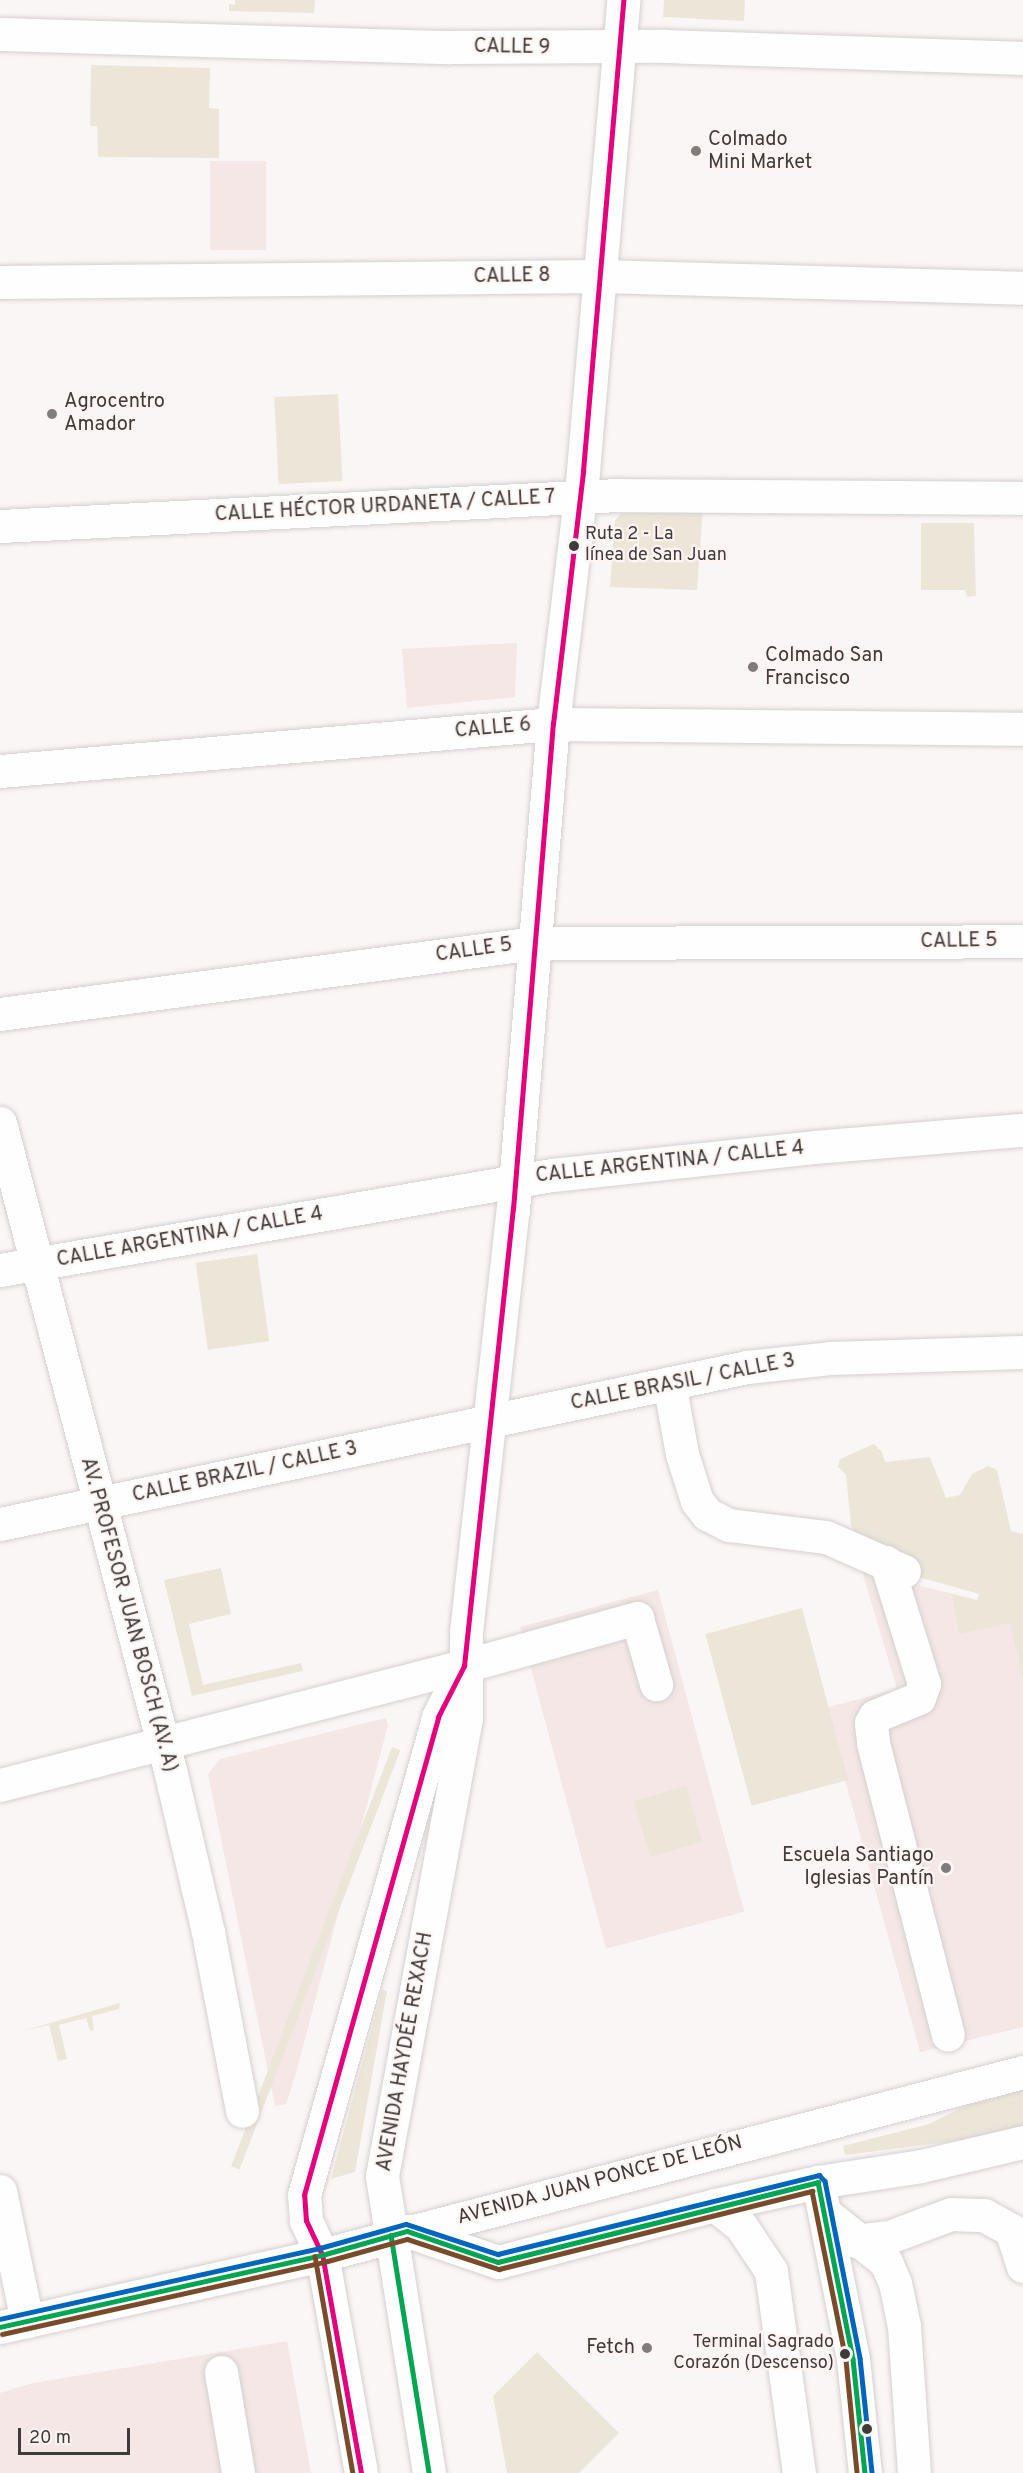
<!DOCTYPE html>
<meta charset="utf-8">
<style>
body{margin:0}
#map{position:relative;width:1023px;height:2473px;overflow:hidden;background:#fbf6f6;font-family:Overpass,sans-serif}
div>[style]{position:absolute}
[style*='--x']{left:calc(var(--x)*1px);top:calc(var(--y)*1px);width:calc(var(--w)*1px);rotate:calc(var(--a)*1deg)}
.built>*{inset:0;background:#f4e7e6;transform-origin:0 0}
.green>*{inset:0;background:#ece6d9;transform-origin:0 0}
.roads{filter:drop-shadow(0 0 2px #d4d0cf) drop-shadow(0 0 2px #d4d0cf)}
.minor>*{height:33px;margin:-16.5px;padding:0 16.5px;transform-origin:16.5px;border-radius:16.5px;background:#fefefe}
.major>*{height:33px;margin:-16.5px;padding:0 16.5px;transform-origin:16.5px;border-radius:16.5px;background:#fefefe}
.bus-1>*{height:4.5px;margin:-2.25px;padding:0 2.25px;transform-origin:2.25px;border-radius:2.25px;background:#e5007d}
.bus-2>*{height:4.5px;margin:-2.25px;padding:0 2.25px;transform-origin:2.25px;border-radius:2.25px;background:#00a651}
.bus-3>*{height:4.5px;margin:-2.25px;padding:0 2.25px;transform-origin:2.25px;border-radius:2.25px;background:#7a4b2a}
.bus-4>*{height:4.5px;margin:-2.25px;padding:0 2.25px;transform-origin:2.25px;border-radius:2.25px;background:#0065bd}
.dots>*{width:16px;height:16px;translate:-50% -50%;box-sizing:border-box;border:3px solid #fef5f3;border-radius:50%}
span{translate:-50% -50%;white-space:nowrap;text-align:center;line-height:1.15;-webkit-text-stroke:4.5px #fef5f3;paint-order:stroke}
.bus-label{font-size:18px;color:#3f3b3a}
.left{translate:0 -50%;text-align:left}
.right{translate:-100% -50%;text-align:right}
.street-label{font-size:20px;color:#3f3b3a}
.poi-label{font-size:20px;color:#3f3b3a}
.scale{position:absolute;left:18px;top:2428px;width:112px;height:27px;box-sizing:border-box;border:3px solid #3f3b3a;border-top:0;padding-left:8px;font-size:18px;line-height:21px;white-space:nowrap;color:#3f3b3a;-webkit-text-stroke:4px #fef5f3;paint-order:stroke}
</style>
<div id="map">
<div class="built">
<i style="left:210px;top:161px;width:56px;height:89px"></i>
<i style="clip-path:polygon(517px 643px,515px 697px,407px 708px,402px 649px)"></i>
<i style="clip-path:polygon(862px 1571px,977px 1600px,1023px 1624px,1023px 2027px,920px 2052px,825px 1708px,897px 1689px)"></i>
<i style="left:658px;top:1590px;width:333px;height:143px;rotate:75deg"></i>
<i style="clip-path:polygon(386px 1718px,388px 1725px,296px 2073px,286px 2104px,275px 2106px,208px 1774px,220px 1759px)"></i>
<i style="clip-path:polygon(287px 2341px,311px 2473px,0 2473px,0 2393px,33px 2383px)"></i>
</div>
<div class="green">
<i style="clip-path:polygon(235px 0,315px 0,314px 13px,229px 11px,229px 4px,235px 5px)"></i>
<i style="clip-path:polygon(664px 0,745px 0,744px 21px,663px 17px)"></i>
<i style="clip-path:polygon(91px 65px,210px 68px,209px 108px,219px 109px,219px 158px,98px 157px,97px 126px,90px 126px)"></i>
<i style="left:338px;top:394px;width:87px;height:64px;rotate:87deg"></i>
<i style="clip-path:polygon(703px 509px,697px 590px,610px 587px,615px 521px,620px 514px)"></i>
<i style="clip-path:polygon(921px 523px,974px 523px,976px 596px,967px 597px,965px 590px,921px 590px)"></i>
<i style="left:257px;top:1254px;width:88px;height:62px;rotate:82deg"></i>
<i style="clip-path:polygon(874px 1444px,882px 1452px,885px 1462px,930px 1457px,946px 1498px,960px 1495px,972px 1474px,988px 1466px,997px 1470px,1011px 1531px,1023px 1534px,1023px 1678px,1010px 1623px,959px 1634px,952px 1594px,977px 1600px,979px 1594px,915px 1576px,859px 1539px,851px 1525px,846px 1475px,838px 1467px,840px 1459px)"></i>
<i style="clip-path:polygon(221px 1568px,231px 1614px,189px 1624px,203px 1685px,301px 1663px,303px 1671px,192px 1696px,164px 1580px)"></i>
<i style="left:802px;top:1608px;width:178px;height:100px;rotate:75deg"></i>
<i style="left:392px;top:1747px;width:9px;height:449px;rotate:21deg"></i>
<i style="left:686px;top:1786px;width:58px;height:54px;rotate:74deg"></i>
<i style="clip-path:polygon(382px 1990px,387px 1991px,355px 2172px,331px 2179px)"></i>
<i style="clip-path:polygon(120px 2003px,119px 2009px,92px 2016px,94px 2030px,90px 2031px,86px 2018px,59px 2025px,67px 2059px,58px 2061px,49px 2025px,22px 2031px)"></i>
<i style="clip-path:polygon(1023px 2088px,1023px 2126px,970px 2139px,845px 2155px,843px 2146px,929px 2124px,973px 2102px)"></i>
<i style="clip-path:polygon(537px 2352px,619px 2433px,579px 2473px,507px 2473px,493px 2396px)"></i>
</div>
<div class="roads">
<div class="minor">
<i style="--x:0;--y:34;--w:450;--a:1.7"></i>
<i style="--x:450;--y:47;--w:215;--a:-0.3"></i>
<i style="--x:665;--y:46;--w:358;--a:1.9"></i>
<i style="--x:0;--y:282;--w:599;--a:-0.57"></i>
<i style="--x:599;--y:276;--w:424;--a:1.6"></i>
<i style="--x:0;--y:526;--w:620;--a:-2.87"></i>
<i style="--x:619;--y:495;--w:404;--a:0.4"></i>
<i style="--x:0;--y:771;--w:555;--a:-4.86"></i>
<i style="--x:553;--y:724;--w:470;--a:0.6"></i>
<i style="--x:0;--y:1014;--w:540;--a:-7.56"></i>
<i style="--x:535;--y:943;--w:488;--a:-0.2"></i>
<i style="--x:0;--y:1123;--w:669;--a:75.28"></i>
<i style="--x:170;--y:1770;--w:166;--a:76.8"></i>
<i style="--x:208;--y:1932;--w:182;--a:79.2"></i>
<i style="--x:0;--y:1270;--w:560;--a:-9.77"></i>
<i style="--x:552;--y:1175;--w:263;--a:-6.1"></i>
<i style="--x:814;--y:1147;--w:210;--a:-4.7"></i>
<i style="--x:669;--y:1383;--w:72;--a:79.6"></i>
<i style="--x:682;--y:1454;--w:49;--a:72.3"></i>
<i style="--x:697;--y:1501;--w:16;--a:52"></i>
<i style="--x:707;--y:1514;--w:25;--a:27"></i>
<i style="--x:729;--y:1525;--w:98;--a:7.1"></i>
<i style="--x:826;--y:1537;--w:85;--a:23.6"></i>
<i style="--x:0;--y:1524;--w:763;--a:-11.87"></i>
<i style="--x:747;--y:1367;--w:83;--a:-6.2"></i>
<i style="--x:830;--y:1358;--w:193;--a:-1.8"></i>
<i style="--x:886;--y:1562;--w:128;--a:72.7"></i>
<i style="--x:924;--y:1684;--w:15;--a:110"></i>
<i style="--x:919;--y:1698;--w:48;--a:157.8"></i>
<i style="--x:875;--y:1716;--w:8;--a:120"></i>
<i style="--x:871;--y:1723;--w:20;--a:84"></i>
<i style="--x:873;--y:1743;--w:301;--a:75.6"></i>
<i style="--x:0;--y:1785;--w:479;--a:-14.4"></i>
<i style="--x:464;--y:1666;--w:180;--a:-15.5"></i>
<i style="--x:637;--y:1618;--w:69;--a:73.9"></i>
<i style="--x:818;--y:2182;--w:180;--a:78.8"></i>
<i style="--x:853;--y:2359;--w:115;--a:84"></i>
<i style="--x:0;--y:2191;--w:133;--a:78.3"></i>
<i style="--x:715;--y:2205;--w:33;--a:39"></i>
<i style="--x:741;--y:2226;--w:54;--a:56.3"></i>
<i style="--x:771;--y:2271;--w:204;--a:82.1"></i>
<i style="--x:826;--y:2214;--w:77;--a:38.7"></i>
<i style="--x:886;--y:2262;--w:23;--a:67"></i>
<i style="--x:895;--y:2283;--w:44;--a:78.2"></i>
<i style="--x:904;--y:2326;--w:147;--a:86.1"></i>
<i style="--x:407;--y:2231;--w:96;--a:18.8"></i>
<i style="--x:498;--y:2262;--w:224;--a:-14.7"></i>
<i style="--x:715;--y:2205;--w:106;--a:-12.6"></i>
<i style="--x:818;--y:2182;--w:104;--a:-8.8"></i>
<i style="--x:921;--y:2166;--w:105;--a:-13.2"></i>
<i style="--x:856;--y:2241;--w:33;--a:-7"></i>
<i style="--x:889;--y:2237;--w:66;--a:-20.4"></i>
<i style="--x:951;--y:2214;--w:33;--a:2"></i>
<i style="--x:984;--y:2215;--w:31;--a:29"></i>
<i style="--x:1011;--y:2230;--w:38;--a:72"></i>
<i style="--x:221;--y:2372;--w:102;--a:80.4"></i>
<i style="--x:361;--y:2473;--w:221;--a:-100.1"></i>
<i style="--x:322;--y:2255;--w:38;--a:-115"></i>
<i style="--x:306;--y:2221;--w:26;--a:-94"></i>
<i style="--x:304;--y:2195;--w:496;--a:-74.3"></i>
<i style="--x:438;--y:1717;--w:55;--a:-63"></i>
<i style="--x:429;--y:2473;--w:301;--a:-99"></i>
<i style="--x:382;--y:2176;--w:465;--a:-79.6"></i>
<i style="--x:466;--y:1719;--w:87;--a:-90"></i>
<i style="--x:466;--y:1632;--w:426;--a:-83.7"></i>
<i style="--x:513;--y:1209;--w:487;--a:-85.3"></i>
<i style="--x:553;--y:724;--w:255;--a:-83.2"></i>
<i style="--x:583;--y:471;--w:473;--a:-85.1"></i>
</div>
<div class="major">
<i style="--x:0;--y:2327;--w:330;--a:-12.6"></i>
<i style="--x:322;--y:2255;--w:724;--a:-14.63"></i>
</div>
</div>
<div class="bus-1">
<i style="--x:361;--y:2473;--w:221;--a:-100.1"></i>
<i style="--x:322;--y:2255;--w:38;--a:-115"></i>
<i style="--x:306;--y:2221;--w:26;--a:-94"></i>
<i style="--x:304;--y:2195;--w:496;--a:-74.3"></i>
<i style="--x:438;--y:1717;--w:57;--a:-63"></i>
<i style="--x:464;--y:1666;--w:460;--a:-83.9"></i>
<i style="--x:513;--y:1209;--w:487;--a:-85.3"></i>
<i style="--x:553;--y:724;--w:255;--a:-83.2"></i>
<i style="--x:583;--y:471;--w:473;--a:-85.1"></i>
</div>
<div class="bus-2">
<i style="--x:391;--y:2235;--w:241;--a:80.9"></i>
<i style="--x:0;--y:2327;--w:330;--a:-12.6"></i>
<i style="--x:322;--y:2255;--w:88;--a:-15.8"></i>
<i style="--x:407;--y:2231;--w:96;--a:18.8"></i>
<i style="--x:498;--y:2262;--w:330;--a:-14"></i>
<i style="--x:818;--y:2182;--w:180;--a:78.8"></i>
<i style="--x:853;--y:2359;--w:115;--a:84"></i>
</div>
<div class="bus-3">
<i style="--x:315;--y:2256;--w:220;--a:80.1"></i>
<i style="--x:2;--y:2334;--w:330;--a:-12.6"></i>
<i style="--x:324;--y:2262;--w:86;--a:-15.5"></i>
<i style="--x:407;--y:2239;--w:97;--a:18.1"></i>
<i style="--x:499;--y:2269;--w:323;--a:-14"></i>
<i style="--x:812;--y:2191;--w:172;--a:78.6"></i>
<i style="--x:846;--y:2360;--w:114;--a:84.4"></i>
</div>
<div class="bus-4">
<i style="--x:0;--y:2319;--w:328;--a:-12.5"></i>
<i style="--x:320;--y:2248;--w:89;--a:-15.6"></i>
<i style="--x:406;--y:2224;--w:97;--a:18.1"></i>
<i style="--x:498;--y:2254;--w:331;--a:-13.8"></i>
<i style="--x:819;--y:2175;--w:8;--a:45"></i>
<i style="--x:825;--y:2181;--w:180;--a:78.8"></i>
<i style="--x:860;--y:2358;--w:115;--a:84"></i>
</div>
<div class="dots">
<i style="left:696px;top:151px;background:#817c7c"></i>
<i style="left:52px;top:414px;background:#817c7c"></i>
<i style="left:574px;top:546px;background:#3f3b3a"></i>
<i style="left:753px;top:667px;background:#817c7c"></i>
<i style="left:946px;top:1868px;background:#817c7c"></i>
<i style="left:647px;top:2348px;background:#817c7c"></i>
<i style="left:845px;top:2354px;background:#3f3b3a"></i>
<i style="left:867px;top:2429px;background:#3f3b3a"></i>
</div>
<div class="bus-label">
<span class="left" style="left:585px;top:546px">Ruta 2 - La<br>línea de San Juan</span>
<span class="right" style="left:834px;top:2354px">Terminal Sagrado<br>Corazón (Descenso)</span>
</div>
<div class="street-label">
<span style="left:512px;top:48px;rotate:1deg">CALLE 9</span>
<span style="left:512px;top:277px;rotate:-1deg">CALLE 8</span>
<span style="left:385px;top:507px;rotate:-3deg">CALLE HÉCTOR URDANETA / CALLE 7</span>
<span style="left:493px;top:729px;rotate:-5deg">CALLE 6</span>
<span style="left:959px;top:942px;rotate:-1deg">CALLE 5</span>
<span style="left:474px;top:951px;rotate:-8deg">CALLE 5</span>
<span style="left:670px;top:1163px;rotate:-6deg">CALLE ARGENTINA / CALLE 4</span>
<span style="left:190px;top:1238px;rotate:-10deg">CALLE ARGENTINA / CALLE 4</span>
<span style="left:683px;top:1383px;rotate:-11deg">CALLE BRASIL / CALLE 3</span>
<span style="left:245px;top:1473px;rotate:-12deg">CALLE BRAZIL / CALLE 3</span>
<span style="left:128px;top:1615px;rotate:75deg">AV. PROFESOR JUAN BOSCH (AV. A)</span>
<span style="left:406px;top:2052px;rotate:-80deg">AVENIDA HAYDÉE REXACH</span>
<span style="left:600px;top:2181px;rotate:-15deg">AVENIDA JUAN PONCE DE LEÓN</span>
</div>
<div class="poi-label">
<span class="left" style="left:708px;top:152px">Colmado<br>Mini Market</span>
<span class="left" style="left:64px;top:414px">Agrocentro<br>Amador</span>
<span class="left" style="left:765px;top:668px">Colmado San<br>Francisco</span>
<span class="right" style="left:934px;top:1868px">Escuela Santiago<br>Iglesias Pantín</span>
<span class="right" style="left:635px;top:2348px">Fetch</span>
</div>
<div class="scale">20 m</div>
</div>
